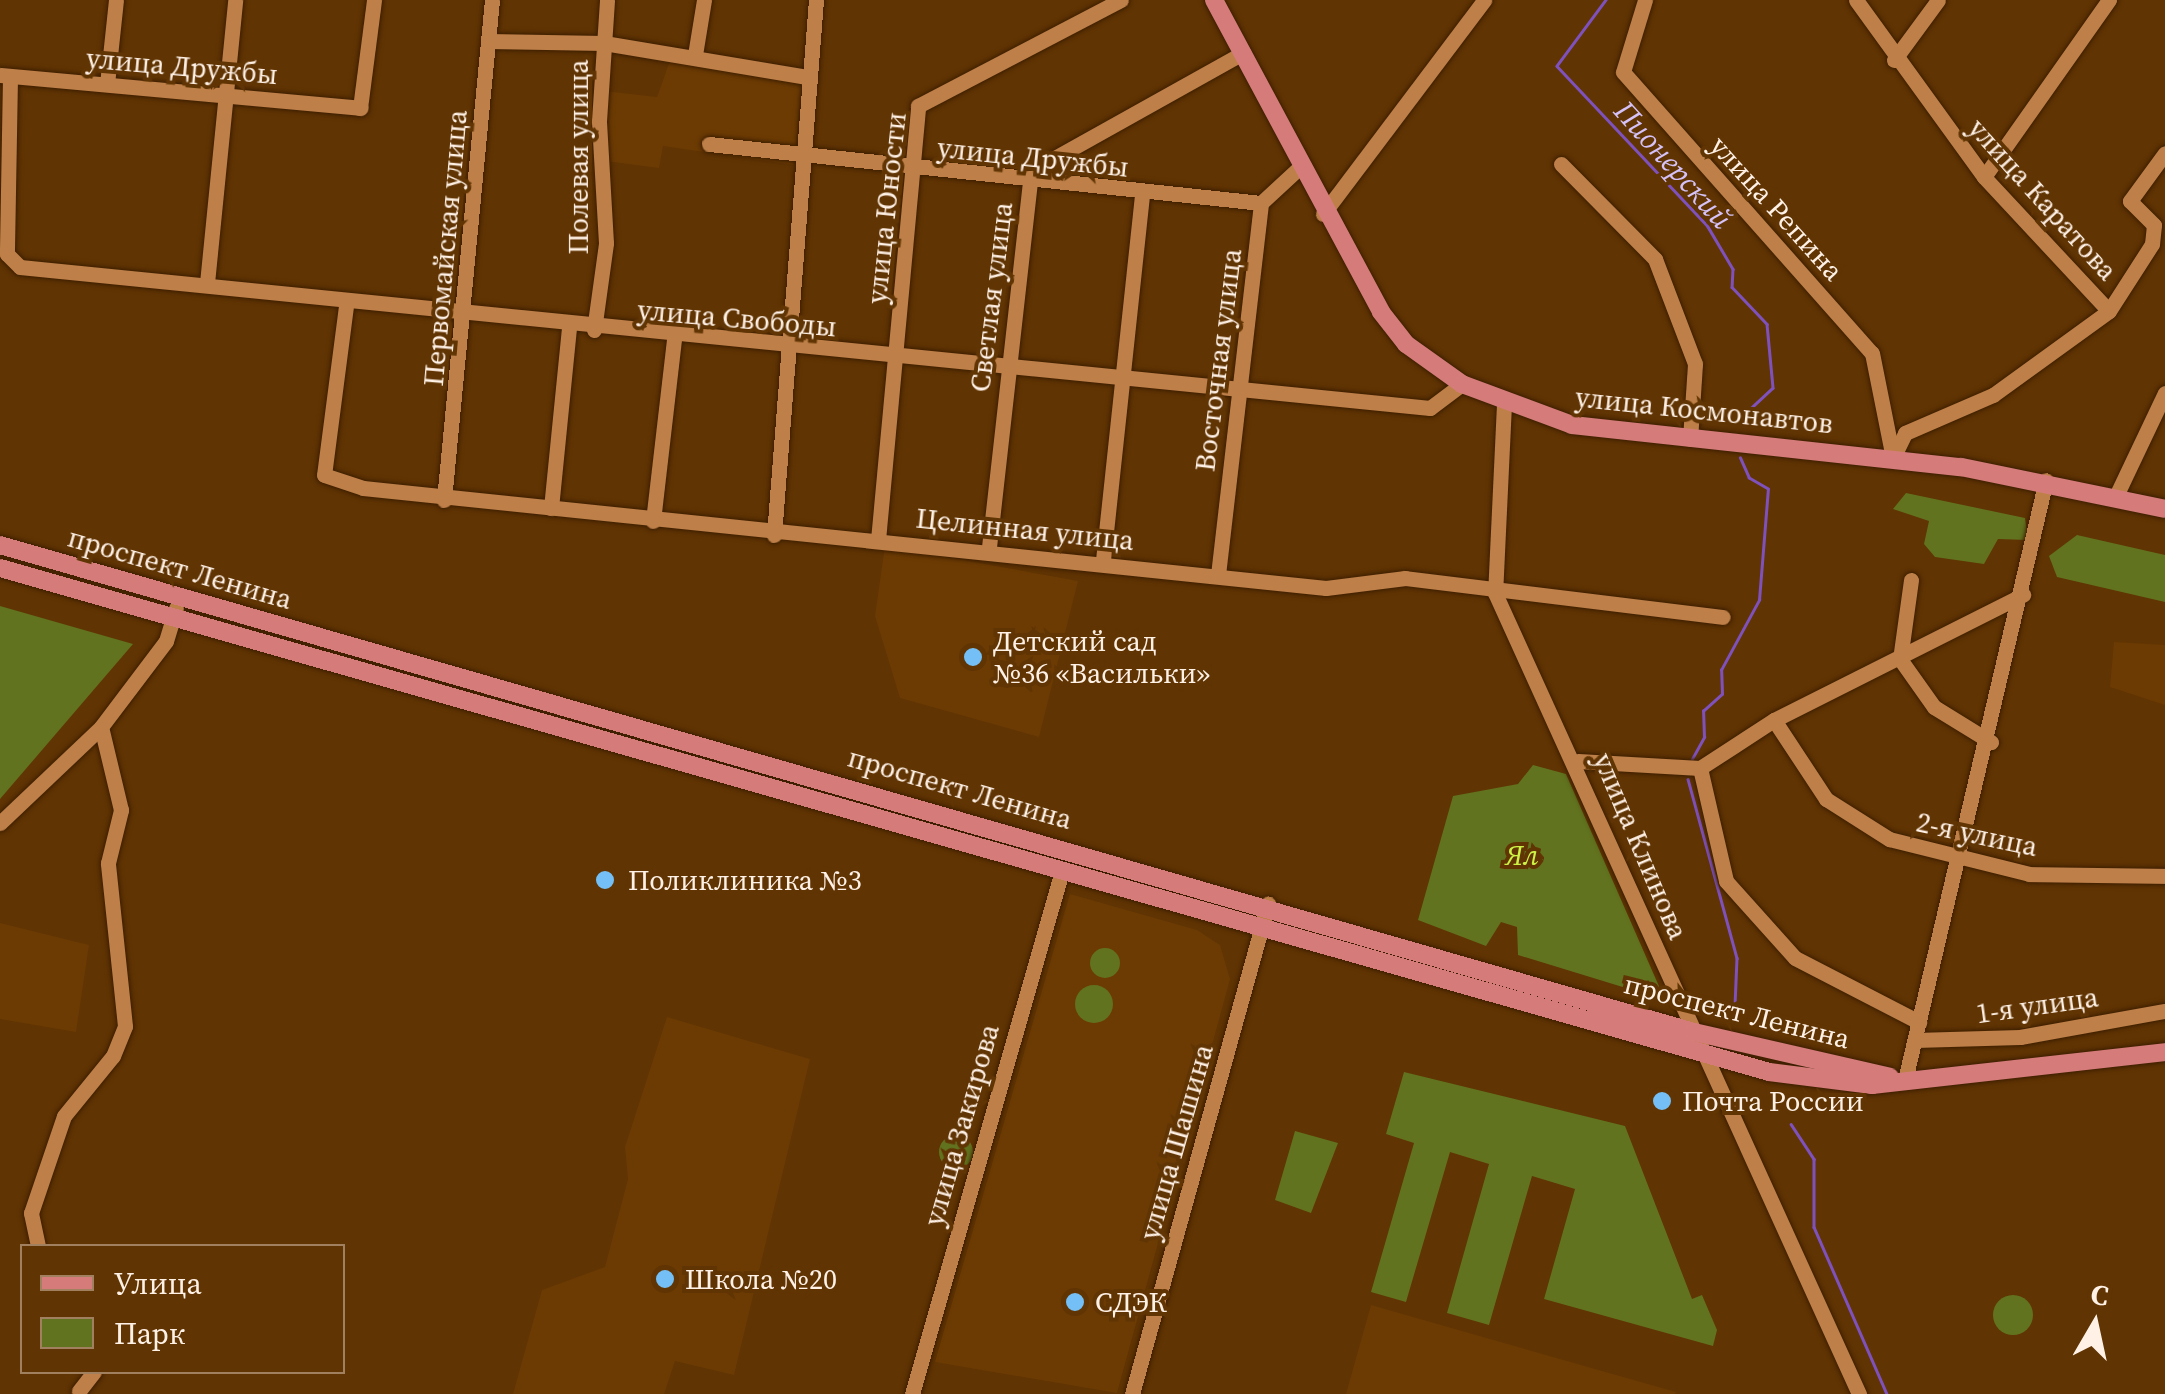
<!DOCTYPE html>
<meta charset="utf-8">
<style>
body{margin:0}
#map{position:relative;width:2165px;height:1394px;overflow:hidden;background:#603403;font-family:"Source Serif 4",serif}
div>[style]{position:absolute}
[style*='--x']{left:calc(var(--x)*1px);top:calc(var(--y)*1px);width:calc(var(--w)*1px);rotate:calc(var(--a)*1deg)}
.built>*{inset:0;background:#6c3b03}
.green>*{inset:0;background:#61731e}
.round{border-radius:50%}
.stream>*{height:2.5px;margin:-1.25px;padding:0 1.25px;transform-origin:1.25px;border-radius:1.25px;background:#7f51bc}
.roads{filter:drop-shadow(0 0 2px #3d1e00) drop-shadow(0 0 2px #3d1e00)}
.minor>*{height:15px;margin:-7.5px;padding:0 7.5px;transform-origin:7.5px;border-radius:7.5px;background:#be8048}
.major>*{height:18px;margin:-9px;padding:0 9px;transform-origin:9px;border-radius:9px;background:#d57c7a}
.dots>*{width:28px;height:28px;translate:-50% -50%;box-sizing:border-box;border:5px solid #603403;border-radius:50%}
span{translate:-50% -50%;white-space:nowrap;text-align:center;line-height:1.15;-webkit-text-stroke:8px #603403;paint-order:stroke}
.street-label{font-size:28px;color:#fff1e6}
.poi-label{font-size:28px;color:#fff1e6}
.left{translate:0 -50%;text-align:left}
.park-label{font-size:28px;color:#cdf246;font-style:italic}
.water-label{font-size:30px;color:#d5c2f8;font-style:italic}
.legend{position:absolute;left:20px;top:1244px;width:325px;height:130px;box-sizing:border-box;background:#603403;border:2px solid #a0805e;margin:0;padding:12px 18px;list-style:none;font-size:30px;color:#fff1e6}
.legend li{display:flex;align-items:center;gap:20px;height:50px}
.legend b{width:50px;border:2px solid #a0805e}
.north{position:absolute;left:2045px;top:1274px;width:100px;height:100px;-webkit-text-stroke:8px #603403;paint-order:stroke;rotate:9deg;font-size:28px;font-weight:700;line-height:40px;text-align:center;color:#fff1e6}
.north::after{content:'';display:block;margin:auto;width:35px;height:45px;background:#fff1e6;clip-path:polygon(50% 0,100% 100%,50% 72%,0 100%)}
</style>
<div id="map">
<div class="built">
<i style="clip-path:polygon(671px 58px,802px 80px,794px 165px,663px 146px,659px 168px,606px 161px,604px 91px,657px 97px)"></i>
<i style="clip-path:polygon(885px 546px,1078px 581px,1039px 737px,900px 698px,875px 616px)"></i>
<i style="clip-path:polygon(2114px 642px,2165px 645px,2165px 705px,2110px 687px)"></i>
<i style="clip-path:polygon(1070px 894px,1197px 930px,1220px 945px,1230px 979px,1117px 1393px,935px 1362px)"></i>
<i style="clip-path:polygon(0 923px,89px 945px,76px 1032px,0 1019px)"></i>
<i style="clip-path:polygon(667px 1017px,810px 1059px,734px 1375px,675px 1361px,664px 1394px,513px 1394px,542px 1290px,605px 1267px,628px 1179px,625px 1147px)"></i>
<i style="clip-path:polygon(1371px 1305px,1676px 1392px,1675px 1394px,1346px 1394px)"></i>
</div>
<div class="green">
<i style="clip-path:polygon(1906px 493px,2025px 518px,2028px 540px,1998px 539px,1984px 564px,1935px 557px,1924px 544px,1929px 521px,1893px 509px)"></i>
<i style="clip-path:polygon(2077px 535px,2165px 555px,2165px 602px,2057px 577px,2049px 556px)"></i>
<i style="clip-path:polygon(0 606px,133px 644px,0 799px)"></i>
<i style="clip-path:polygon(1533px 765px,1566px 774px,1665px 1000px,1518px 955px,1517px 927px,1501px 922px,1486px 946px,1418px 920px,1453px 796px,1518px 784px)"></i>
<i class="round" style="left:1090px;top:948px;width:30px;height:30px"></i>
<i class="round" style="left:1075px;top:985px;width:38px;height:38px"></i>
<i style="clip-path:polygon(1404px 1072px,1625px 1126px,1692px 1299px,1702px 1295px,1717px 1330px,1713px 1346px,1544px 1299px,1575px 1189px,1532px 1176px,1489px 1325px,1447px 1313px,1489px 1164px,1450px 1152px,1406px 1302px,1371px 1292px,1414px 1143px,1386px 1134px)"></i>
<i style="clip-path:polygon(1295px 1131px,1338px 1143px,1311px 1213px,1275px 1200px)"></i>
<i class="round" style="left:939px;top:1135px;width:34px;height:34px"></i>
<i class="round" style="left:1993px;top:1295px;width:40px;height:40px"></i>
</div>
<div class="stream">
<i style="--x:1606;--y:0;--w:82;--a:126.6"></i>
<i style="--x:1557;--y:66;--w:219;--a:46.7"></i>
<i style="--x:1707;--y:225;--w:51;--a:59.4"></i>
<i style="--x:1733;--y:269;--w:18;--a:93"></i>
<i style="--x:1732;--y:287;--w:51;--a:46.6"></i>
<i style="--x:1767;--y:324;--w:64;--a:84.6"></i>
<i style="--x:1773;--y:388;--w:37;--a:137"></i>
<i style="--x:1692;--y:759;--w:25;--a:-61"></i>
<i style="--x:1704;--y:737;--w:26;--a:-92"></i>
<i style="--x:1703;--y:711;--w:25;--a:-42"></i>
<i style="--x:1722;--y:694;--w:24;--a:-92"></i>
<i style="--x:1721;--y:670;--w:80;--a:-61.5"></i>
<i style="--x:1759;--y:600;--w:111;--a:-85.4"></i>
<i style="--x:1768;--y:489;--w:22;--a:-150"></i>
<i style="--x:1749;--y:478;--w:22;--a:-114"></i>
<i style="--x:1688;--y:779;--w:186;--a:74.7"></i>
<i style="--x:1737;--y:958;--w:48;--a:92.4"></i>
<i style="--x:1791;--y:1124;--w:42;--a:56.7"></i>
<i style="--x:1814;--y:1159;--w:68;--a:90"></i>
<i style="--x:1814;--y:1227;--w:182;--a:66.4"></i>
</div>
<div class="roads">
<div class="minor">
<i style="--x:1645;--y:0;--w:75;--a:107"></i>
<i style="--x:1623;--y:72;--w:375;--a:48.5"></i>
<i style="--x:1872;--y:353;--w:107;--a:78.7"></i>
<i style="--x:1856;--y:0;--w:218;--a:54.1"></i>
<i style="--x:1984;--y:177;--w:183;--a:47"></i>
<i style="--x:488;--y:41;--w:116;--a:1"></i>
<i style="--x:604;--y:43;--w:206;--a:9.5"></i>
<i style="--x:695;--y:55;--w:56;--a:-80.7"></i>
<i style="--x:1894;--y:60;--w:74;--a:-53.7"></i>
<i style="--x:0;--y:75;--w:362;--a:5.2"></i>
<i style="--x:360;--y:108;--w:109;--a:-82.6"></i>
<i style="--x:10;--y:77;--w:177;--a:91"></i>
<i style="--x:7;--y:254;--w:18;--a:45"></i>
<i style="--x:20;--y:267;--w:1417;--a:5.71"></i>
<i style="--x:1430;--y:408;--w:40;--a:-37"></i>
<i style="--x:107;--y:84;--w:84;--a:-83.9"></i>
<i style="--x:709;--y:144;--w:555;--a:6.1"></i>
<i style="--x:1561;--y:164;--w:134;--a:45.3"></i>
<i style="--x:1655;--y:259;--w:112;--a:69.1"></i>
<i style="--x:1695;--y:364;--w:75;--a:93.8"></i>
<i style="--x:1984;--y:177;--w:217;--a:-54.8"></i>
<i style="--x:1323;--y:214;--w:268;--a:-53"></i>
<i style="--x:207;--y:283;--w:284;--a:-84.3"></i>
<i style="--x:346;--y:306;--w:170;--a:97.4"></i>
<i style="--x:324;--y:475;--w:41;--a:18.4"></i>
<i style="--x:363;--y:488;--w:968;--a:5.93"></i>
<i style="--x:1326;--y:588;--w:80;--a:-7.2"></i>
<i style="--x:1405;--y:578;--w:320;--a:7"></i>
<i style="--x:594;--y:330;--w:88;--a:-82.1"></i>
<i style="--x:606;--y:243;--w:122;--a:-93.3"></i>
<i style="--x:599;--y:121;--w:121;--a:-86.2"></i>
<i style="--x:1504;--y:404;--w:189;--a:92.7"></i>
<i style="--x:1495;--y:593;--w:880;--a:65.56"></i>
<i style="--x:1893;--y:458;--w:28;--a:-64"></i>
<i style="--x:1905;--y:433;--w:96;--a:-23.4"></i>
<i style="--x:1993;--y:395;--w:143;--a:-35.9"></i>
<i style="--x:2109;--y:311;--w:80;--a:-57.3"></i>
<i style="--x:2152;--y:244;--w:19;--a:-84"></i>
<i style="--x:2154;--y:225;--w:34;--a:-135"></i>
<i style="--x:2130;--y:201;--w:59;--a:-53.9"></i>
<i style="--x:2116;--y:496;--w:114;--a:-64.6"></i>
<i style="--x:444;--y:500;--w:502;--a:-84.52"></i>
<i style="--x:551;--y:508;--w:182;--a:-84.3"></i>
<i style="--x:653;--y:521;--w:183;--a:-83.4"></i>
<i style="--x:774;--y:535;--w:537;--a:-85.51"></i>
<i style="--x:878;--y:540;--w:436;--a:-84.7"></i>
<i style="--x:918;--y:106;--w:229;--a:-27.6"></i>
<i style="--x:989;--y:547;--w:367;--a:-83.6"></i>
<i style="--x:1030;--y:182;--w:33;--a:-45"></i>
<i style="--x:1053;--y:159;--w:218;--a:-29.2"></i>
<i style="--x:1103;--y:560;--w:368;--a:-83.9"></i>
<i style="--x:1218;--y:575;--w:374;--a:-83.4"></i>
<i style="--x:1261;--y:203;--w:53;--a:-42.7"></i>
<i style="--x:1911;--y:580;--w:80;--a:97.9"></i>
<i style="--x:1900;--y:659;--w:59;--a:54.7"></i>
<i style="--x:1934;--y:707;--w:67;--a:31.6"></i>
<i style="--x:1774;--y:720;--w:95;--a:56.6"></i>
<i style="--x:1826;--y:799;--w:75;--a:32.4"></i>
<i style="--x:1889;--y:839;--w:144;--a:14"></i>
<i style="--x:2029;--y:874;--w:136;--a:0.8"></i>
<i style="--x:1578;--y:761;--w:122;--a:3.3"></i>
<i style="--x:1700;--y:768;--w:88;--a:-33"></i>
<i style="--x:1774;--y:720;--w:279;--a:-26.7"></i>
<i style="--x:1700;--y:768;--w:116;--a:77"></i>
<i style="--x:1726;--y:881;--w:103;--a:48.1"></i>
<i style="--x:1795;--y:958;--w:140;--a:27.3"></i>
<i style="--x:0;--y:823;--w:139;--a:-43.5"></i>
<i style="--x:101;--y:727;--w:108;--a:-52.9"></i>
<i style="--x:166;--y:641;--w:34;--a:-73"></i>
<i style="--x:1915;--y:1040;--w:105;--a:-1.6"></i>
<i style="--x:2020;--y:1037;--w:147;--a:-10.2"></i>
<i style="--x:1905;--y:1080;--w:616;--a:-76.78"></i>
<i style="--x:38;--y:1246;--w:34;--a:-102"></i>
<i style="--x:31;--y:1213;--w:102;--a:-71.2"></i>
<i style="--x:64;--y:1116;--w:77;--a:-50.8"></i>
<i style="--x:113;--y:1056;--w:32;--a:-68"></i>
<i style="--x:125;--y:1026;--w:164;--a:-96"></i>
<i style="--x:108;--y:863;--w:55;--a:-76.2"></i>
<i style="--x:121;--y:810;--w:85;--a:-103.5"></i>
<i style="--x:79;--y:1391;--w:24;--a:-52"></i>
<i style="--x:912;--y:1394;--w:544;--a:-74"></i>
<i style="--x:1132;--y:1394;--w:509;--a:-74.49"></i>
</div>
<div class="major">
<i style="--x:1214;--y:0;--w:354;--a:61.8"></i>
<i style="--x:1381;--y:312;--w:41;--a:52"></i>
<i style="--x:1406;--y:344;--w:69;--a:35.5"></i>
<i style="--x:1462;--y:384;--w:117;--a:20.4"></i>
<i style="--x:1572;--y:425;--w:391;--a:6.2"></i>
<i style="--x:1961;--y:467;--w:208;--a:11.6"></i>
<i style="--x:0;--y:545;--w:1763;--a:16.04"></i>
<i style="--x:1694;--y:1032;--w:201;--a:12.9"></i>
<i style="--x:0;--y:568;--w:1839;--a:15.9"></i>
<i style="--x:1769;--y:1072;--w:104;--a:7.2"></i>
<i style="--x:1872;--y:1085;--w:295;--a:-6.4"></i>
</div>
</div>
<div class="dots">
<i style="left:973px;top:657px;background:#74c0f6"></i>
<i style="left:605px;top:880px;background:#74c0f6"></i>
<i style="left:1662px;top:1101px;background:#74c0f6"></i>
<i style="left:665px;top:1279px;background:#74c0f6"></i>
<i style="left:1075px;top:1302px;background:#74c0f6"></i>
</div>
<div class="street-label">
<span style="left:182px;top:66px;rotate:5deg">улица Дружбы</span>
<span style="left:578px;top:157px;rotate:-90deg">Полевая улица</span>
<span style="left:1033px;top:157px;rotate:6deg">улица Дружбы</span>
<span style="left:2043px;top:199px;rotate:48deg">улица Каратова</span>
<span style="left:886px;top:208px;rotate:-84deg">улица Юности</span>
<span style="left:1777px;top:208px;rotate:48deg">улица Репина</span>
<span style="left:445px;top:248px;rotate:-85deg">Первомайская улица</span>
<span style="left:991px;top:297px;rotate:-83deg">Светлая улица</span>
<span style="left:737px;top:318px;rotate:5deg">улица Свободы</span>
<span style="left:1218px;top:360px;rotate:-83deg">Восточная улица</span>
<span style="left:1704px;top:410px;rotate:6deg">улица Космонавтов</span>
<span style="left:1025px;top:529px;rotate:6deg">Целинная улица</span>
<span style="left:180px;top:568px;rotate:16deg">проспект Ленина</span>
<span style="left:960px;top:788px;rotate:16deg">проспект Ленина</span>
<span style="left:1977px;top:834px;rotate:12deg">2-я улица</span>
<span style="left:1641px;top:846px;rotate:67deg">улица Клинова</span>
<span style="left:2037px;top:1005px;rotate:-8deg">1-я улица</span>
<span style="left:1737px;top:1011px;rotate:14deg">проспект Ленина</span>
<span style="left:961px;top:1125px;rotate:-74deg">улица Закирова</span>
<span style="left:1176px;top:1142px;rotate:-74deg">улица Шашина</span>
</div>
<div class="poi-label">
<span class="left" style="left:993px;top:657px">Детский сад<br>№36 «Васильки»</span>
<span class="left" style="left:628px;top:880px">Поликлиника №3</span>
<span class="left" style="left:1682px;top:1101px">Почта России</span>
<span class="left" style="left:685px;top:1279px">Школа №20</span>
<span class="left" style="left:1095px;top:1302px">СДЭК</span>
</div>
<div class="park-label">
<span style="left:1522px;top:855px">Ял</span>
</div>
<div class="water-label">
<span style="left:1673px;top:165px;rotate:48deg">Пионерский</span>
</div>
<ul class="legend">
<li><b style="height:12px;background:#d57c7a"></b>Улица</li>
<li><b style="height:28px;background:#61731e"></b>Парк</li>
</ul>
<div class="north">С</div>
</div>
